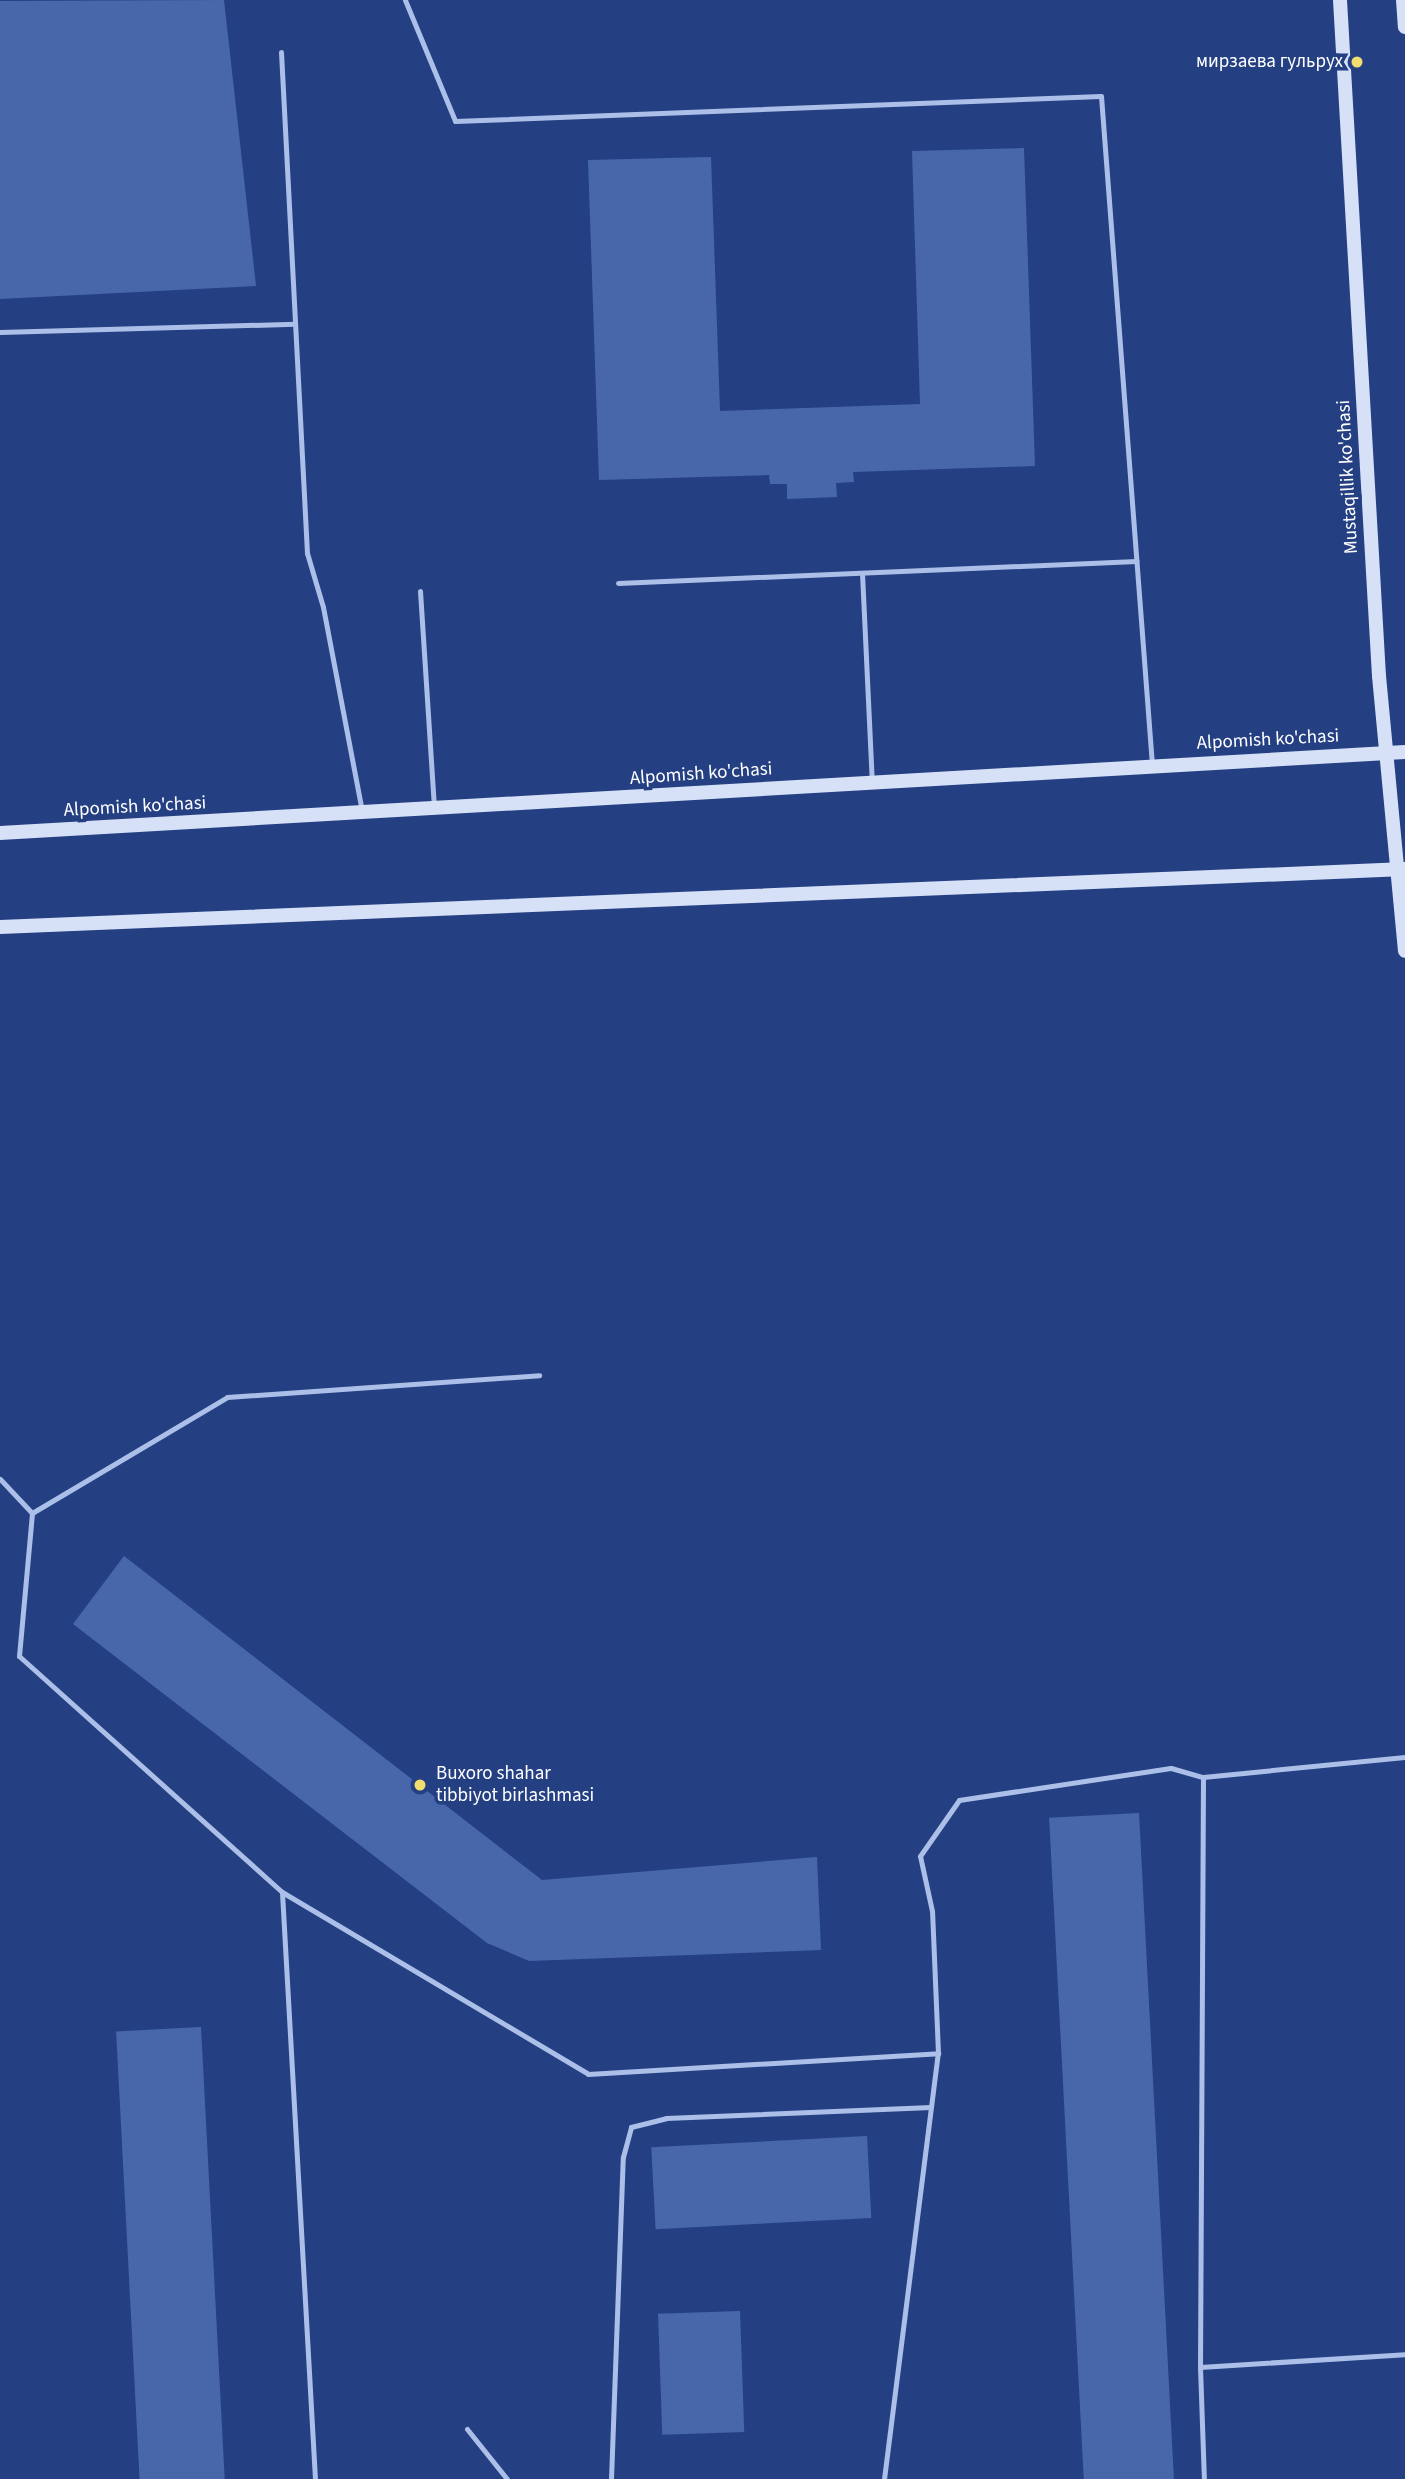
<!DOCTYPE html>
<meta charset="utf-8">
<style>
body{margin:0}
#map{position:relative;width:1405px;height:2479px;overflow:hidden;background:#244083;font-family:"Source Sans 3",sans-serif}
div>[style]{position:absolute}
[style*='--x']{left:calc(var(--x)*1px);top:calc(var(--y)*1px);width:calc(var(--w)*1px);rotate:calc(var(--a)*1deg)}
.building>*{inset:0;background:#4867aa;transform-origin:0 0}
.lane>*{height:5px;margin:-2.5px;padding:0 2.5px;transform-origin:2.5px;border-radius:2.5px;background:#acbfe8}
.secondary>*{height:14px;margin:-7px;padding:0 7px;transform-origin:7px;border-radius:7px;background:#d6e0f7}
.dots>*{width:19px;height:19px;translate:-50% -50%;box-sizing:border-box;border:4px solid #244083;border-radius:50%}
span{translate:-50% -50%;white-space:nowrap;text-align:center;line-height:1.15;-webkit-text-stroke:7px #244083;paint-order:stroke}
.poi-label{font-size:19px;color:#fff}
.right{translate:-100% -50%;text-align:right}
.left{translate:0 -50%;text-align:left}
.street-label{font-size:19px;color:#fff}
</style>
<div id="map">
<div class="building">
<i style="clip-path:polygon(224px 0,256px 286px,0 299px,0 1px)"></i>
<i style="clip-path:polygon(1024px 148px,1035px 466px,853px 472px,854px 482px,836px 483px,837px 497px,787px 499px,787px 484px,770px 484px,769px 475px,599px 480px,588px 160px,711px 157px,720px 411px,920px 404px,912px 151px)"></i>
<i style="clip-path:polygon(124px 1556px,542px 1880px,817px 1857px,821px 1950px,529px 1961px,487px 1943px,73px 1624px)"></i>
<i style="left:1139px;top:1813px;width:667px;height:90px;rotate:87deg"></i>
<i style="left:201px;top:2027px;width:453px;height:85px;rotate:87deg"></i>
<i style="left:867px;top:2136px;width:82px;height:216px;rotate:87deg"></i>
<i style="left:740px;top:2311px;width:121px;height:82px;rotate:88deg"></i>
</div>
<div class="lane">
<i style="--x:405;--y:0;--w:131;--a:67.5"></i>
<i style="--x:455;--y:121;--w:646;--a:-2.22"></i>
<i style="--x:1101;--y:96;--w:671;--a:85.64"></i>
<i style="--x:281;--y:52;--w:502;--a:87.03"></i>
<i style="--x:307;--y:553;--w:56;--a:73.5"></i>
<i style="--x:323;--y:607;--w:208;--a:79.2"></i>
<i style="--x:0;--y:332;--w:295;--a:-1.6"></i>
<i style="--x:862;--y:573;--w:209;--a:87.3"></i>
<i style="--x:618;--y:583;--w:519;--a:-2.43"></i>
<i style="--x:420;--y:591;--w:216;--a:86.3"></i>
<i style="--x:0;--y:1479;--w:47;--a:46.7"></i>
<i style="--x:1203;--y:1777;--w:590;--a:90.29"></i>
<i style="--x:1200;--y:2367;--w:112;--a:88"></i>
<i style="--x:282;--y:1892;--w:353;--a:-138.1"></i>
<i style="--x:19;--y:1656;--w:144;--a:-84.8"></i>
<i style="--x:32;--y:1513;--w:227;--a:-30.7"></i>
<i style="--x:227;--y:1397;--w:313;--a:-4"></i>
<i style="--x:1200;--y:2367;--w:205;--a:-3.6"></i>
<i style="--x:467;--y:2429;--w:64;--a:51.3"></i>
<i style="--x:315;--y:2479;--w:588;--a:-93.22"></i>
<i style="--x:282;--y:1892;--w:356;--a:30.7"></i>
<i style="--x:588;--y:2074;--w:351;--a:-3.4"></i>
<i style="--x:611;--y:2479;--w:322;--a:-87.9"></i>
<i style="--x:623;--y:2157;--w:31;--a:-75"></i>
<i style="--x:631;--y:2127;--w:36;--a:-14"></i>
<i style="--x:666;--y:2118;--w:265;--a:-2.4"></i>
<i style="--x:884;--y:2479;--w:429;--a:-82.8"></i>
<i style="--x:938;--y:2053;--w:142;--a:-92.4"></i>
<i style="--x:932;--y:1911;--w:56;--a:-102.3"></i>
<i style="--x:920;--y:1856;--w:68;--a:-55.1"></i>
<i style="--x:959;--y:1800;--w:214;--a:-8.6"></i>
<i style="--x:1171;--y:1768;--w:33;--a:16"></i>
<i style="--x:1203;--y:1777;--w:203;--a:-5.7"></i>
</div>
<div class="secondary">
<i style="--x:1340;--y:0;--w:677;--a:86.7"></i>
<i style="--x:1379;--y:676;--w:276;--a:84.6"></i>
<i style="--x:1403;--y:0;--w:27;--a:86"></i>
<i style="--x:0;--y:833;--w:1407;--a:-3.3"></i>
<i style="--x:0;--y:927;--w:1406;--a:-2.36"></i>
</div>
<div class="dots">
<i style="left:1357px;top:62px;background:#f2de6f"></i>
<i style="left:420px;top:1785px;background:#f2de6f"></i>
</div>
<div class="poi-label">
<span class="right" style="left:1343px;top:62px">мирзаева гульрух</span>
<span class="left" style="left:436px;top:1785px">Buxoro shahar<br>tibbiyot birlashmasi</span>
</div>
<div class="street-label">
<span style="left:1348px;top:477px;rotate:-93deg">Mustaqillik ko'chasi</span>
<span style="left:1268px;top:740px;rotate:-3deg">Alpomish ko'chasi</span>
<span style="left:701px;top:774px;rotate:-4deg">Alpomish ko'chasi</span>
<span style="left:135px;top:807px;rotate:-3deg">Alpomish ko'chasi</span>
</div>
</div>
